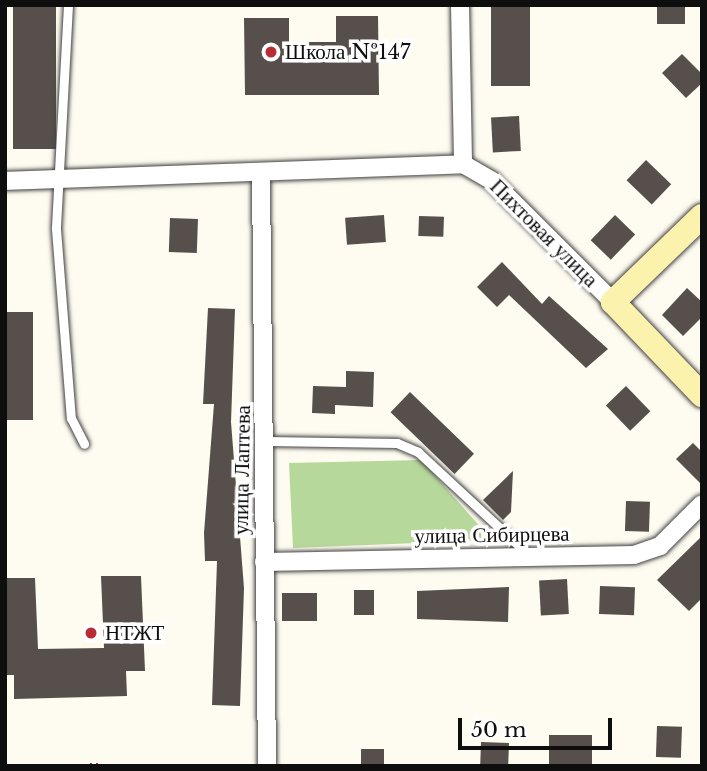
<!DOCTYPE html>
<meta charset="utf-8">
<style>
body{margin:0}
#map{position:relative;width:707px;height:771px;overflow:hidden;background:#fefbf0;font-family:"Libre Baskerville",serif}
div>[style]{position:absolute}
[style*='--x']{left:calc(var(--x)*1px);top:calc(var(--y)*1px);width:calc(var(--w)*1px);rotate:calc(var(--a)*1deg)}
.forest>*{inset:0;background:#b7d89b}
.building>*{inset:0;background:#564f4b;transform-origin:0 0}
.roads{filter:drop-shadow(0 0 2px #414141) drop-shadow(0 0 2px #414141)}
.lane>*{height:9px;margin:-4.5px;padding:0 4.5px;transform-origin:4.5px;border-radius:4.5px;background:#fff}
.street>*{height:18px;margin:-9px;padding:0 9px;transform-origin:9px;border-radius:9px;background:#fff}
.secondary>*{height:24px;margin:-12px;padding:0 12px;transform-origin:12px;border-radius:12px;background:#fbf2ae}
.rail>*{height:8px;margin-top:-4px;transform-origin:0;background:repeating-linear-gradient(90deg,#fff 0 16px,#b82c34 0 32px);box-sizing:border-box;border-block:2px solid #b82c34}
.dots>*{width:19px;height:19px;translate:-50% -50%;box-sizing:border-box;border:4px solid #fff;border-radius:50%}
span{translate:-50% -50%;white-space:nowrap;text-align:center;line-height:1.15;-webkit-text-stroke:7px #fff;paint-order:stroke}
.poi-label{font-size:21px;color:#0e0e0e}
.left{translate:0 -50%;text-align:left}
.street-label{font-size:21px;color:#0e0e0e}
.frame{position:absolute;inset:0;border:7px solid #0e0e0e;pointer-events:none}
.scale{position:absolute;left:458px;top:718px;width:154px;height:32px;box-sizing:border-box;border:4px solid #0e0e0e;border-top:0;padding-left:9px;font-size:21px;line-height:24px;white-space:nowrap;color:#0e0e0e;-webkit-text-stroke:5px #fff;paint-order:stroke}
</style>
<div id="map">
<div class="forest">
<i style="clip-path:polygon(421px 460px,492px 540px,293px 548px,289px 463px)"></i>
</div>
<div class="building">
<i style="left:13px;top:5px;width:43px;height:144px"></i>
<i style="left:491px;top:5px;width:39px;height:81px"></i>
<i style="left:657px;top:5px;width:28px;height:19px"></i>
<i style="clip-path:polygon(336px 16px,378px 16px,379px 95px,245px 95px,244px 18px,289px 18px,289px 42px,336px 42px)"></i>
<i style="clip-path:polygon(682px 54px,702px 74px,702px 83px,686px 98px,662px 73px)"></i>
<i style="left:519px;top:116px;width:35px;height:28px;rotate:87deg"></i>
<i style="left:646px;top:160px;width:35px;height:28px;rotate:44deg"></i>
<i style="left:384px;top:215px;width:27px;height:39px;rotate:86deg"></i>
<i style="left:615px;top:215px;width:28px;height:35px;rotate:44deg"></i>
<i style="left:419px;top:216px;width:25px;height:20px;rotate:2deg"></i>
<i style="left:170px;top:218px;width:28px;height:34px;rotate:2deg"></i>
<i style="clip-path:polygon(502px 262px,542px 304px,549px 296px,608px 349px,586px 368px,509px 295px,497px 307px,477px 287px)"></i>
<i style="clip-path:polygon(687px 288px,702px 302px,702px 317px,683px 336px,662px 315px)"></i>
<i style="clip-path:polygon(208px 308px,235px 309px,231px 422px,244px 588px,240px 706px,212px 705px,217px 561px,205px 561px,204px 533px,214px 404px,203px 404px)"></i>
<i style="left:5px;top:312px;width:28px;height:108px"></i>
<i style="clip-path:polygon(346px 371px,374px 372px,373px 407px,335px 405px,335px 414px,312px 413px,313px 386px,346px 387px)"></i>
<i style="left:626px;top:386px;width:35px;height:28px;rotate:46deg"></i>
<i style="left:410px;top:392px;width:89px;height:28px;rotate:44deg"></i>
<i style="clip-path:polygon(693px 443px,702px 452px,702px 485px,676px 459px)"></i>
<i style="clip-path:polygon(513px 471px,511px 512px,503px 520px,483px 500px)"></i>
<i style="left:626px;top:501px;width:24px;height:30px;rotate:2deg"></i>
<i style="clip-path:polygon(702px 536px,702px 598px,689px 611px,657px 580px)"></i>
<i style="clip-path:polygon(101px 576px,141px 576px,145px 671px,126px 671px,127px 696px,14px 699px,14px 675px,5px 675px,5px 578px,35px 578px,38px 649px,104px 648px)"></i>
<i style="left:567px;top:579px;width:35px;height:28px;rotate:87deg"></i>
<i style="left:600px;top:586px;width:35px;height:28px;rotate:2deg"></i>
<i style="clip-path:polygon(509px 587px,508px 622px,417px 619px,417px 591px)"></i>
<i style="left:354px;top:590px;width:20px;height:25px"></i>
<i style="left:282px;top:593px;width:35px;height:28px"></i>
<i style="left:657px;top:726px;width:25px;height:31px;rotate:2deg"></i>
<i style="left:549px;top:735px;width:43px;height:31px"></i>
<i style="left:481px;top:742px;width:28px;height:24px;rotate:2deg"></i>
<i style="left:361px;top:749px;width:23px;height:17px"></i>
</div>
<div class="roads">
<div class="lane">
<i style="--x:68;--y:5;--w:224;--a:93.1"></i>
<i style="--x:56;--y:229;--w:190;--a:85.5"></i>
<i style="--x:71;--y:418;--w:29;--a:63"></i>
<i style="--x:267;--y:441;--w:130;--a:0.9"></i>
<i style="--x:397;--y:443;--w:23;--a:23"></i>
<i style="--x:418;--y:452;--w:151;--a:42.9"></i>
</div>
<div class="street">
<i style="--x:460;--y:5;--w:159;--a:88.9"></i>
<i style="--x:463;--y:164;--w:34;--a:30"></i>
<i style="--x:492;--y:181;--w:171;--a:45"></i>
<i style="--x:261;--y:175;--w:591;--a:89.42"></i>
<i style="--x:5;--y:181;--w:458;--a:-2.1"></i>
<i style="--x:264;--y:562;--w:370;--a:-1.1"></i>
<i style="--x:634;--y:555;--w:28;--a:-19"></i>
<i style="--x:660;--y:546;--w:59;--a:-45"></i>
</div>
<div class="secondary">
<i style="--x:702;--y:216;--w:124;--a:136"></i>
<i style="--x:613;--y:302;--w:129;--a:46.3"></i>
</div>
</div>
<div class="rail">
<i style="--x:94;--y:763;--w:3;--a:90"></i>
</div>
<div class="dots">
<i style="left:271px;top:52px;background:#b82c34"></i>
<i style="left:91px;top:633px;background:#b82c34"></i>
</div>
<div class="poi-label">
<span class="left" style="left:285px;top:52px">Школа №147</span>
<span class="left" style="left:105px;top:633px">НТЖТ</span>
</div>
<div class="street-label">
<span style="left:544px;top:233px;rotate:45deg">Пихтовая улица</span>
<span style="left:242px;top:470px;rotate:-89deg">улица Лаптева</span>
<span style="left:492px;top:535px;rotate:-1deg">улица Сибирцева</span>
</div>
<div class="frame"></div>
<div class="scale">50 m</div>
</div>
